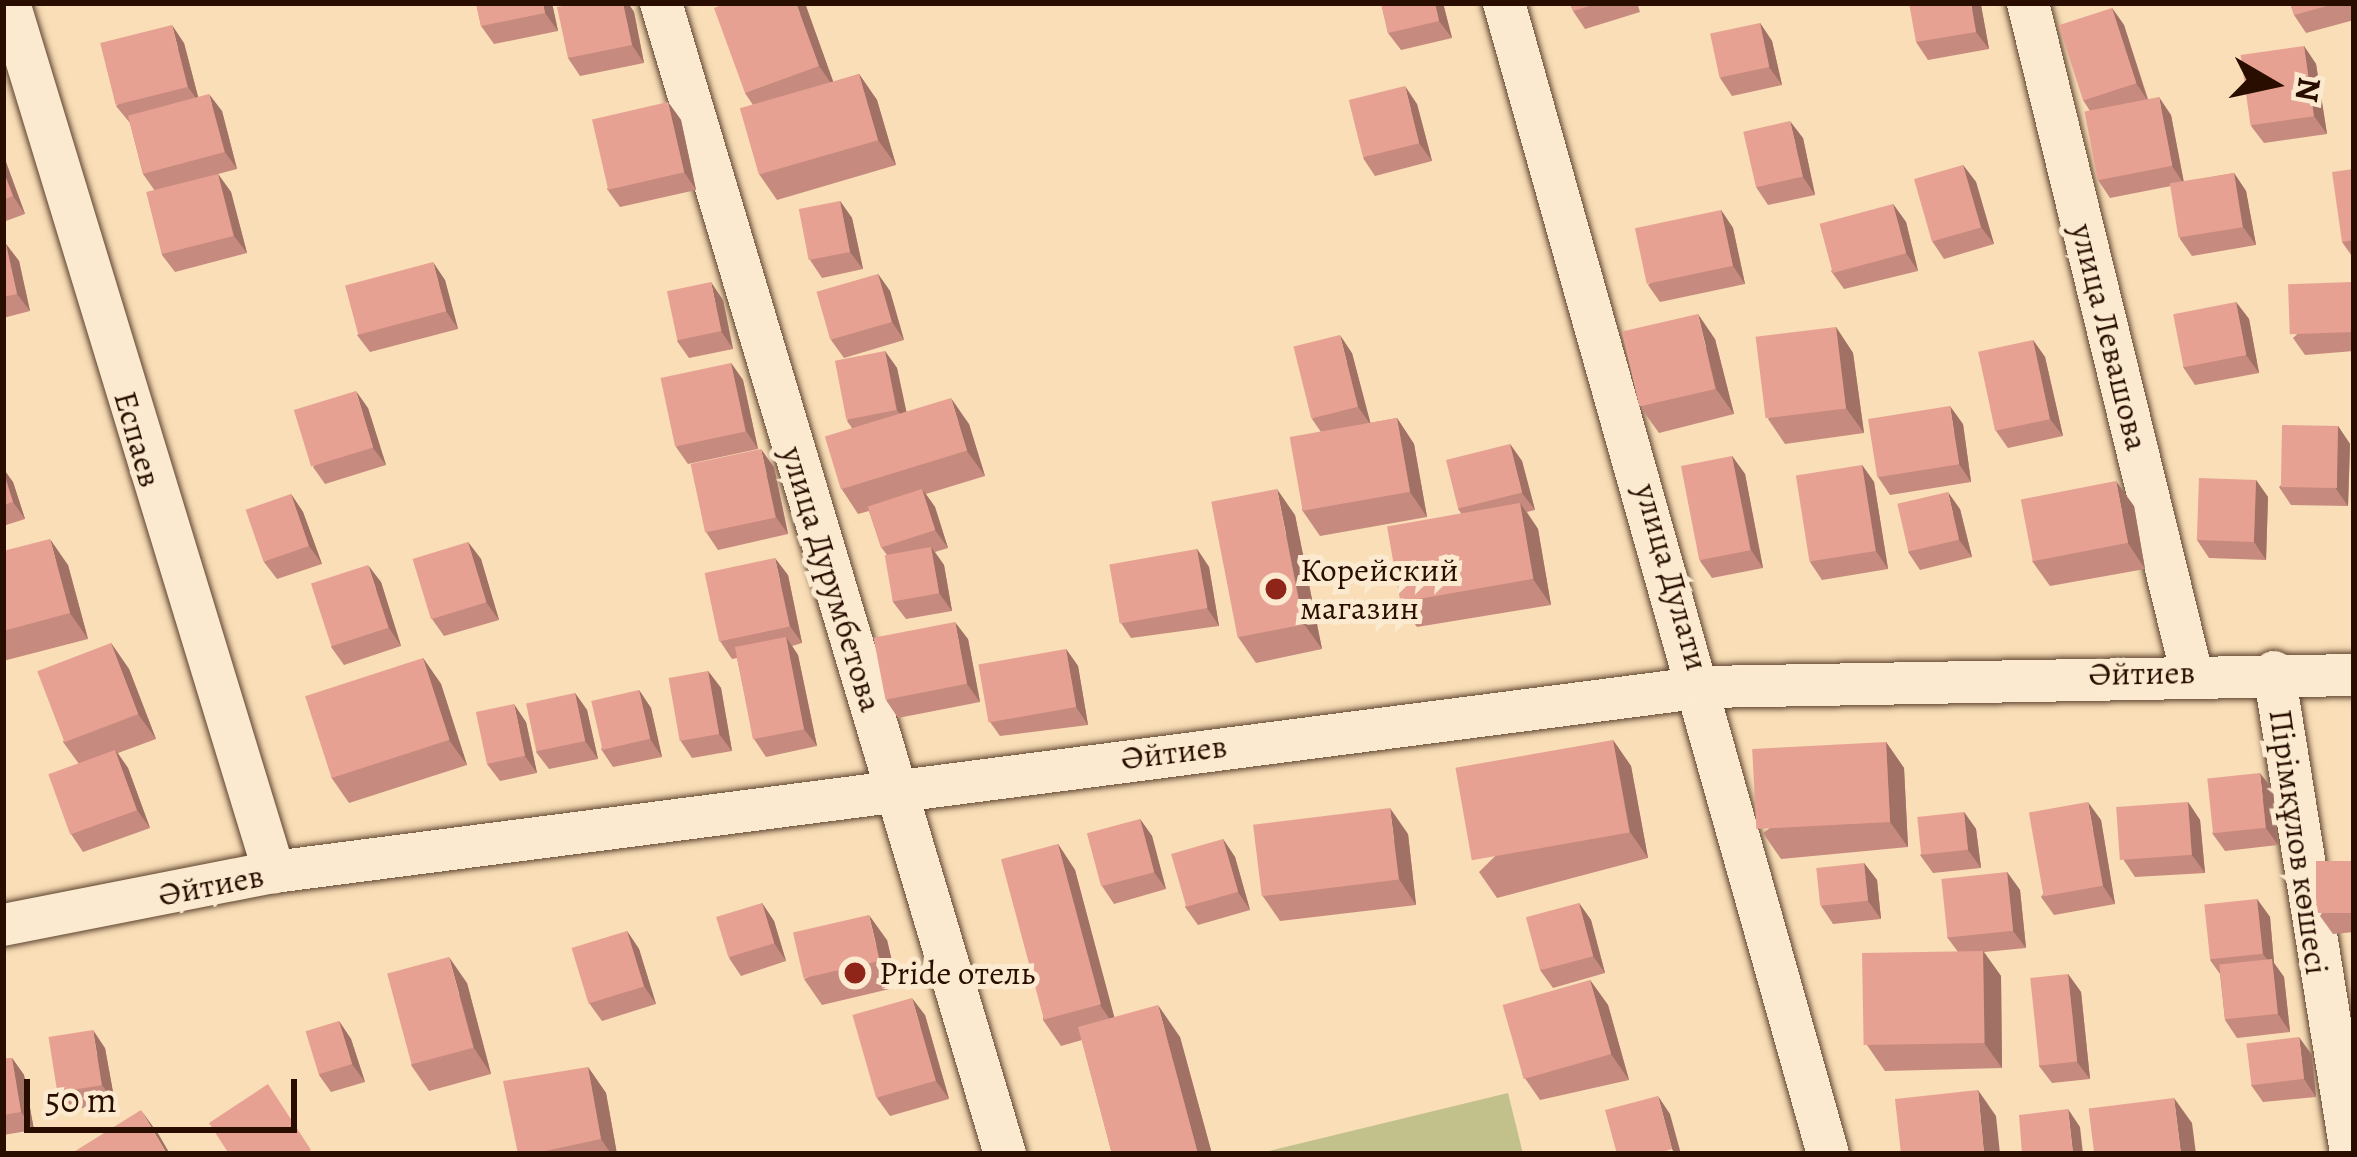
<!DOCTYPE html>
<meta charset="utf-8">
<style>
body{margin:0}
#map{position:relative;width:2357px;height:1157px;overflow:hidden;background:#f9deb7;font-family:Alegreya,serif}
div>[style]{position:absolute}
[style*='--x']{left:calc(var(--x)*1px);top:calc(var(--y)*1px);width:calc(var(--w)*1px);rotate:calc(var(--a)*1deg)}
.green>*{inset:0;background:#c2c08b}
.roads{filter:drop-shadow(0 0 3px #5d422e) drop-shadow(0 0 3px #5d422e)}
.minor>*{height:42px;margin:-21px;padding:0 21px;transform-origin:21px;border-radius:21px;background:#fbead0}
.wall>*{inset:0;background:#c78a7e}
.shaded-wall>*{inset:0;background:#a27166}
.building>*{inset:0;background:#e7a192;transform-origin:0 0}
.dots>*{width:33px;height:33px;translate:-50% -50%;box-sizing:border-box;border:6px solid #fbead0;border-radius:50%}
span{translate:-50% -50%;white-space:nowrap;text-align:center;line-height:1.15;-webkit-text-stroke:10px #fbead0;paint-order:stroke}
.street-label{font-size:33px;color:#290e00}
.poi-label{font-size:33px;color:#290e00}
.left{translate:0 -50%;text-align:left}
.frame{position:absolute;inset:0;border:6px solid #290e00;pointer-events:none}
.north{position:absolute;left:2213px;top:24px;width:120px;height:120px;-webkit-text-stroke:9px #fbead0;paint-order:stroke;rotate:99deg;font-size:33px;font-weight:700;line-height:48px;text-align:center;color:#290e00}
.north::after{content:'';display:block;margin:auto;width:42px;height:54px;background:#290e00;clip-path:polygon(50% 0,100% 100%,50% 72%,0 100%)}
.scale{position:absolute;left:24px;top:1079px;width:273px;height:54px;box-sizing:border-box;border:6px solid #290e00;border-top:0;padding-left:15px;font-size:36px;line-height:42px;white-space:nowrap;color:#290e00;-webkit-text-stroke:9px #fbead0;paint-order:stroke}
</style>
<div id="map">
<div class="green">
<i style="clip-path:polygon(1508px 1093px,1523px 1154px,1257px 1154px)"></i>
</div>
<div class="roads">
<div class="minor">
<i style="--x:9;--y:3;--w:909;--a:73.04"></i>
<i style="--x:661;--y:3;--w:1201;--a:73.36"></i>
<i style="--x:1504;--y:3;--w:1196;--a:74.28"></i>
<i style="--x:2028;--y:3;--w:688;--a:76.29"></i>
<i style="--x:2274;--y:672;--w:488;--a:80.9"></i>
<i style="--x:3;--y:925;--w:276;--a:-11.1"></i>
<i style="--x:274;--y:872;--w:1443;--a:-7.37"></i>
<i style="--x:1705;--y:687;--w:649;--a:-1.06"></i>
</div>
</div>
<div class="wall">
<i style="clip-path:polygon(476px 3px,552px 3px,558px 31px,494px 44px,481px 26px)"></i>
<i style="clip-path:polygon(571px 3px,628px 3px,634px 12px,644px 63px,580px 76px,568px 58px)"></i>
<i style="clip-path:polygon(1381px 3px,1443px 3px,1452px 38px,1401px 50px,1388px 33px)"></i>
<i style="clip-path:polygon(1570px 3px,1637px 3px,1640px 12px,1585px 29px,1573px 11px)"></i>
<i style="clip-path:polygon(2290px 3px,2354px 3px,2354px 20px,2306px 33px,2294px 15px)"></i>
<i style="clip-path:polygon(1981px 5px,1989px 49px,1928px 60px,1916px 42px)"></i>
<i style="clip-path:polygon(806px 6px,833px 82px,859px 74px,877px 100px,896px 165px,777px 200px,759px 174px,753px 105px,745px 93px)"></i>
<i style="clip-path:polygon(2112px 8px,2124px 25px,2148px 99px,2171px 115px,2184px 182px,2234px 173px,2246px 191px,2256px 245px,2192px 256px,2180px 239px,2171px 186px,2110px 198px,2098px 180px,2090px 111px,2083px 100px)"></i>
<i style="clip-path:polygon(1760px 23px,1772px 41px,1782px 85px,1732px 96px,1720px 78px)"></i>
<i style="clip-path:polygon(184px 43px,198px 97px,222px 111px,237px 169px,218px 174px,231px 192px,247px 253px,175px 272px,162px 255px,155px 191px,143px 174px,130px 123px,116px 106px)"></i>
<i style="clip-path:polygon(2304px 46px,2316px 64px,2327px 134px,2264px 143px,2251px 126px)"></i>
<i style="clip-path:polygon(668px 102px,681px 120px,696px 190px,620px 207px,607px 189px)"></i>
<i style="clip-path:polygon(1417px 104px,1432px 161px,1375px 176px,1363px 158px)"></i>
<i style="clip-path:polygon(1803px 138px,1815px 195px,1768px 205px,1756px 187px)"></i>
<i style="clip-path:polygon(3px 154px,25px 214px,3px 222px)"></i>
<i style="clip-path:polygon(1963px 165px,1976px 182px,1994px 244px,1944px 259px,1932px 241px)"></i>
<i style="clip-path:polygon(2354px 169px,2354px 259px,2342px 242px)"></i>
<i style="clip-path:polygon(840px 201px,852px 218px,863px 269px,822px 278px,810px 260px)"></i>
<i style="clip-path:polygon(1893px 204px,1906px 222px,1918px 271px,1844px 289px,1831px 271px)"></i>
<i style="clip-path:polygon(1721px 210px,1733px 228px,1745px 284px,1660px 302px,1648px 285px)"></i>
<i style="clip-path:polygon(3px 244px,6px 244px,19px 261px,30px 311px,3px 318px)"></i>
<i style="clip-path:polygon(878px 274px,890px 291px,904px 340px,844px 358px,831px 340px)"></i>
<i style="clip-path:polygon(445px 280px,458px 329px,370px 352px,357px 335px)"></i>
<i style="clip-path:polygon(2352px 282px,2354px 284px,2354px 351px,2305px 355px,2293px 338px)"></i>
<i style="clip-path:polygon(723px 300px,733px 349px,689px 358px,677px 341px)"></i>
<i style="clip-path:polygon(2236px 302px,2249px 319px,2259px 373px,2195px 385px,2183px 367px)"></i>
<i style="clip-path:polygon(1836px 327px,1853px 353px,1864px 433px,1785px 444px,1768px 419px)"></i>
<i style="clip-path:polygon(1715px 339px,1734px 414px,1659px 433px,1641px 408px)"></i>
<i style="clip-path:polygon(2033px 340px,2045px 357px,2063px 436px,2008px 448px,1996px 431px)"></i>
<i style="clip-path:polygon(885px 351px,897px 368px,906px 412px,969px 424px,985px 476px,926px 494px,935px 507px,948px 548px,935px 552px,944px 565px,952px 611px,906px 619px,893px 602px,887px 555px,881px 547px,869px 511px,858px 514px,841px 488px,852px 428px,847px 421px)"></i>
<i style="clip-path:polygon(1352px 353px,1370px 423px,1397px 418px,1414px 444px,1427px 517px,1320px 536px,1302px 510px,1321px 432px,1312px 419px)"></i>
<i style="clip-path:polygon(731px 363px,743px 380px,758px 449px,688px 464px,676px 447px)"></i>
<i style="clip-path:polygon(368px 408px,386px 465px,325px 484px,313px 467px)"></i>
<i style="clip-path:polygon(1963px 424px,1971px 482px,1890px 495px,1878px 477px)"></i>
<i style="clip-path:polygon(2338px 426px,2350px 444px,2348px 506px,2291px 505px,2279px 487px)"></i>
<i style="clip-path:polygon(1510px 444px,1522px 461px,1535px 510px,1527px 512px,1538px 529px,1551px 605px,1417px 627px,1399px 602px,1461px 513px,1458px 509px)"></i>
<i style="clip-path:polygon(1732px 456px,1745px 474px,1763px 568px,1712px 578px,1700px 561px)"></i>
<i style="clip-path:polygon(1862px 465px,1874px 482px,1888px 569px,1822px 580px,1810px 562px)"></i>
<i style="clip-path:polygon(774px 467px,788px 534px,718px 550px,706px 532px)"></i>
<i style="clip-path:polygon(3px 472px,13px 482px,25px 519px,3px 526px)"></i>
<i style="clip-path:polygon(2256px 480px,2268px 497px,2266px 560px,2209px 558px,2197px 540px)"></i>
<i style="clip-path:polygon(291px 494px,303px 512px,322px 564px,277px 579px,264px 562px)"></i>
<i style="clip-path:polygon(2134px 506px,2145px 569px,2050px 586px,2032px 561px)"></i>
<i style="clip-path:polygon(1960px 509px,1972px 557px,1920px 570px,1908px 552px)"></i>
<i style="clip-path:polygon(1295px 515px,1322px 649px,1256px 663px,1238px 637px)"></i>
<i style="clip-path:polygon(468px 542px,481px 559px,499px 620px,444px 636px,432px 619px)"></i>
<i style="clip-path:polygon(1197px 549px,1209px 567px,1219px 626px,1131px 638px,1119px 620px)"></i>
<i style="clip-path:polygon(3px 551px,68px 565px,88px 639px,3px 661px)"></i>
<i style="clip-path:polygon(788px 575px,802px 643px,792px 646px,798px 655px,817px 746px,766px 757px,754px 739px,737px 658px,732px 659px,720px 641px)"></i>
<i style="clip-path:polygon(381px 582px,401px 646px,344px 665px,331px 647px)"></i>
<i style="clip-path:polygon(968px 639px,980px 702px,898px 718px,886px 700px)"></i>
<i style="clip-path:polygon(111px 643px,129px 669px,156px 739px,118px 753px,128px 768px,150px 828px,83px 852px,71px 834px,79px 764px,63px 742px)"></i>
<i style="clip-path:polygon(1066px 649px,1078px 666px,1088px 725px,1000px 736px,988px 719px)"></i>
<i style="clip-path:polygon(423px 658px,441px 684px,467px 765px,349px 803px,331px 777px)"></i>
<i style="clip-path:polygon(708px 671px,721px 688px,732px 751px,692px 758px,680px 740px)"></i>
<i style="clip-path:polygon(639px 690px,651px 708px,662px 757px,613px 767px,601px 749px)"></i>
<i style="clip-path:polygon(575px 693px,587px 710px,598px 759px,549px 769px,536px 752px)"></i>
<i style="clip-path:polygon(526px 722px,537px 773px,500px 781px,487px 764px)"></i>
<i style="clip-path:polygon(1613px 740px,1631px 766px,1648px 858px,1497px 898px,1479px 872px)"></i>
<i style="clip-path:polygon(1886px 742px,1904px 768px,1908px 847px,1781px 859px,1763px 833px)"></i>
<i style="clip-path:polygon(2273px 790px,2278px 845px,2225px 851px,2212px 833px)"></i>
<i style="clip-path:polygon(2188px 802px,2200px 820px,2205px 873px,2135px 877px,2123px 859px)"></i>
<i style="clip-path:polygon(1964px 812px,1976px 829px,1981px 868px,1933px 873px,1920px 855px)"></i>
<i style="clip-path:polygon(1140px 819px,1152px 836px,1166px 889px,1114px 904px,1102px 886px)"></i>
<i style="clip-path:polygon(2101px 820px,2115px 904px,2054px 915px,2041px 897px)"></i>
<i style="clip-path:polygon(1408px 834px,1416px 905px,1280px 921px,1262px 895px)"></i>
<i style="clip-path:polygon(1223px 839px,1235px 857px,1250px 910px,1198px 925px,1185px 907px)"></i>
<i style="clip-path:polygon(1058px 844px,1075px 870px,1114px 1017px,1180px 1037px,1212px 1154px,1112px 1154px,1082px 1040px,1061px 1046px,1043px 1020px)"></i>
<i style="clip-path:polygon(2354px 861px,2354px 932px,2333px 934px,2320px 916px)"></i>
<i style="clip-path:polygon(1864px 863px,1877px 880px,1881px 919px,1833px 924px,1821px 906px)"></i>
<i style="clip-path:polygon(2007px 872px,2020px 890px,2026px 948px,1984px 952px,2001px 976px,2002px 1068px,1885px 1071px,1867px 1045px,1958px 952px,1947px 937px)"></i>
<i style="clip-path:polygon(2257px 899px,2270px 917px,2274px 963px,2284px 977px,2290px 1032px,2237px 1038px,2225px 1020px,2220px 974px,2210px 960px)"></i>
<i style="clip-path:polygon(762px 903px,774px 921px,786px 961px,741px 976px,729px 958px)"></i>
<i style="clip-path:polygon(1579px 903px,1591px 920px,1605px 973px,1553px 988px,1540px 970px)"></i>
<i style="clip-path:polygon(627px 931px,639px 949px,656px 1004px,602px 1021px,589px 1003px)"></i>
<i style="clip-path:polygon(887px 940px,898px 987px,822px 1005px,804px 979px)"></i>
<i style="clip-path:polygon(2068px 974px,2081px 992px,2090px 1079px,2052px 1083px,2039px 1066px)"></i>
<i style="clip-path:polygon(1590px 980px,1608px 1005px,1629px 1080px,1540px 1100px,1522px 1074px)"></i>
<i style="clip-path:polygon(467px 983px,491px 1074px,429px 1091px,411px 1065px)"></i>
<i style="clip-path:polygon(925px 1015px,949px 1099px,890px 1116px,877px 1098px)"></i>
<i style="clip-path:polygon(339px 1021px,351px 1039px,365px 1082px,331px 1092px,319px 1075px)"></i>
<i style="clip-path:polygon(105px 1048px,115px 1103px,70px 1110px,57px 1092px)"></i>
<i style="clip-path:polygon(2312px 1055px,2316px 1097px,2263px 1102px,2251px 1085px)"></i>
<i style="clip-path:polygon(12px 1058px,24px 1075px,34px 1130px,3px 1135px,3px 1059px)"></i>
<i style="clip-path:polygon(588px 1067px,606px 1093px,617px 1154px,518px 1154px)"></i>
</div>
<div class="shaded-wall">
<i style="clip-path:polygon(543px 3px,552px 3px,558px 31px,545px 13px)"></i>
<i style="clip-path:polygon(623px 3px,628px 3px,634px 12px,644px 63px,632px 45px)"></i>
<i style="clip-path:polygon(796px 3px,804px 3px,806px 6px,837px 92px,819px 66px)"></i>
<i style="clip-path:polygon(1435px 3px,1443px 3px,1452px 38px,1439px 21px)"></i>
<i style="clip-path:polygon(1971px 3px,1981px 5px,1989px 49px,1976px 32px)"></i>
<i style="clip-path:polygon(2112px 8px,2124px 25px,2148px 101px,2136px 83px)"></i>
<i style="clip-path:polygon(1760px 23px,1772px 41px,1782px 85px,1769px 67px)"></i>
<i style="clip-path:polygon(172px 25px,184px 43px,200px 104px,188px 87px)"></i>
<i style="clip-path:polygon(2304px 46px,2316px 64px,2327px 134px,2314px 116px)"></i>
<i style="clip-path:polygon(859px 74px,877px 100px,896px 165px,878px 140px)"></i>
<i style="clip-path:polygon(1405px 86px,1417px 104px,1432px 161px,1419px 143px)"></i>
<i style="clip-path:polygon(209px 94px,222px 111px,237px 169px,225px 152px)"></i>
<i style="clip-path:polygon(2159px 97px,2171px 115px,2184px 184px,2172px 166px)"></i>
<i style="clip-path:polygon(668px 102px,681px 120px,696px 190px,684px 172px)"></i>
<i style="clip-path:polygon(1790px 121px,1803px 138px,1815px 195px,1803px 177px)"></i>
<i style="clip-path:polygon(3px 154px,25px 214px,13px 196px,3px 170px)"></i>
<i style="clip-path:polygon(1963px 165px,1976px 182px,1994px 244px,1981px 227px)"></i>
<i style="clip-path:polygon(2234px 173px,2246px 191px,2256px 245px,2243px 227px)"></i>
<i style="clip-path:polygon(218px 174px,231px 192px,247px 253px,234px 236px)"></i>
<i style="clip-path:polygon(840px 201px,852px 218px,863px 269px,850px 252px)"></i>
<i style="clip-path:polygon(1893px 204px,1906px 222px,1918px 271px,1906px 253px)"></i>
<i style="clip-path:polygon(1721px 210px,1733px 228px,1745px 284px,1733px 266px)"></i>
<i style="clip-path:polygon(6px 244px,19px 261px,30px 311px,17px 294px)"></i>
<i style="clip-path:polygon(433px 262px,445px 280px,458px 329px,446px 311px)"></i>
<i style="clip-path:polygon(878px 274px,890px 291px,904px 340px,892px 322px)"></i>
<i style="clip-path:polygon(711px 282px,723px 300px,733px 349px,721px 331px)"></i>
<i style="clip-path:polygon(2236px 302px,2249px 319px,2259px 373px,2246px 355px)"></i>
<i style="clip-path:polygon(1698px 314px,1715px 339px,1734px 414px,1716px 389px)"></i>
<i style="clip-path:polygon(1836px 327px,1853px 353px,1864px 433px,1846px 408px)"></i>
<i style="clip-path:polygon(1340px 335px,1352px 353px,1371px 425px,1358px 407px)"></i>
<i style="clip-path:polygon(2033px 340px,2045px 357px,2063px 436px,2050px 419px)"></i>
<i style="clip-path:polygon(885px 351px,897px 368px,910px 428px,897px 410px)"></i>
<i style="clip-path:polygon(731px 363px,743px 380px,758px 449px,746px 431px)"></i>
<i style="clip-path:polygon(356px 391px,368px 408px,386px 465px,373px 448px)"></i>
<i style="clip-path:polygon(951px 398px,969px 424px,985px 476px,967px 451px)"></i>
<i style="clip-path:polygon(1950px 406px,1963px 424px,1971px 482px,1959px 464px)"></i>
<i style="clip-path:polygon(1397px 418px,1414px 444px,1427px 517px,1410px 492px)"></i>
<i style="clip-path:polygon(2338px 426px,2350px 444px,2348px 506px,2336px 489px)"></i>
<i style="clip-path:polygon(1510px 444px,1522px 461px,1535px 510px,1522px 493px)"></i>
<i style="clip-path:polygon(761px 449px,774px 467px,788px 534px,776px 517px)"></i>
<i style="clip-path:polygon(1732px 456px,1745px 474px,1763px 568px,1751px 550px)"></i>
<i style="clip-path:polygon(1862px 465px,1874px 482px,1888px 569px,1876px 551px)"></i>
<i style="clip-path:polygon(3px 468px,13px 482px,25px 519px,13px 502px)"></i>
<i style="clip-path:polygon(2256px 480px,2268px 497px,2266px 560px,2254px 542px)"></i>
<i style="clip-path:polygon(2116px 481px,2134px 506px,2145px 569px,2128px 543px)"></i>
<i style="clip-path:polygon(922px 489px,935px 507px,948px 548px,935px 530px)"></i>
<i style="clip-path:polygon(1277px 489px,1295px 515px,1322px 649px,1304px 624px)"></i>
<i style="clip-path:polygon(1948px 492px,1960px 509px,1972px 557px,1959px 540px)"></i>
<i style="clip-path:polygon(291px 494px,303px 512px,322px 564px,309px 546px)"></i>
<i style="clip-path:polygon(1520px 503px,1538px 529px,1551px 605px,1533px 579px)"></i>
<i style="clip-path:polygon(50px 539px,68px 565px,88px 639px,70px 613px)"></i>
<i style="clip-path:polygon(468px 542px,481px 559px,499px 620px,486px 602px)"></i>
<i style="clip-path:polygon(931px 547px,944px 565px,952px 611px,939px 593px)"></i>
<i style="clip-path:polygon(1197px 549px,1209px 567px,1219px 626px,1207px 608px)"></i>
<i style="clip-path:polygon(775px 558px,788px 575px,802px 643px,790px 626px)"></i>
<i style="clip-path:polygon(368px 565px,381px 582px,401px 646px,389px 628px)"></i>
<i style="clip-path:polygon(955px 622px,968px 639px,980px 702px,967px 684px)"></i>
<i style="clip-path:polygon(786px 637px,798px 655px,817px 746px,804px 729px)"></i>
<i style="clip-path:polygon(111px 643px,129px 669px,156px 739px,138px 714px)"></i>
<i style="clip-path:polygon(1066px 649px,1078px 666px,1088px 725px,1076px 707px)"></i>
<i style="clip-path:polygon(423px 658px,441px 684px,467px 765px,449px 740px)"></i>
<i style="clip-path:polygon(708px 671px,721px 688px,732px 751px,719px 734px)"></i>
<i style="clip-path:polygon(639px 690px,651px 708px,662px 757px,650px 739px)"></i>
<i style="clip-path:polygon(575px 693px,587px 710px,598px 759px,585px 741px)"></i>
<i style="clip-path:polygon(514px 704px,526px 722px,537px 773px,525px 756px)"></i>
<i style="clip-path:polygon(1613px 740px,1631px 766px,1648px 858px,1630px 832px)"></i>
<i style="clip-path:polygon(1886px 742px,1904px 768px,1908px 847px,1890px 822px)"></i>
<i style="clip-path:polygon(115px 750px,128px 768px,150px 828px,137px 810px)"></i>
<i style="clip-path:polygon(2260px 773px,2273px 790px,2278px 845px,2266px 828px)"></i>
<i style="clip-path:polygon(2088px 802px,2101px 820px,2115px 904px,2103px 886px)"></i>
<i style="clip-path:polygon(2188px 802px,2200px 820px,2205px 873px,2192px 855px)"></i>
<i style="clip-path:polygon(1390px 808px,1408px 834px,1416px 905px,1399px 879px)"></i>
<i style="clip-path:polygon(1964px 812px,1976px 829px,1981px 868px,1968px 850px)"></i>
<i style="clip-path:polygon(1140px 819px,1152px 836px,1166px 889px,1154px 872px)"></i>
<i style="clip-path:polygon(1223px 839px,1235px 857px,1250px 910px,1238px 892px)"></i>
<i style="clip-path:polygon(1058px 844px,1075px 870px,1118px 1031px,1100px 1005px)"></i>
<i style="clip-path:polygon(1864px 863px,1877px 880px,1881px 919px,1868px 901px)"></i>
<i style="clip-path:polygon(2007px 872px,2020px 890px,2026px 948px,2013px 931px)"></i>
<i style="clip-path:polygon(2257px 899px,2270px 917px,2274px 963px,2284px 977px,2290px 1032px,2278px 1014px,2273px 968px,2263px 954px)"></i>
<i style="clip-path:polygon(762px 903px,774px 921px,786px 961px,774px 943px)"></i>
<i style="clip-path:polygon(1579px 903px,1591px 920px,1605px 973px,1593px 956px)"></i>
<i style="clip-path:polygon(869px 915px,887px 940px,898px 987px,880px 961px)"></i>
<i style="clip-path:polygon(627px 931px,639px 949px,656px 1004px,644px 986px)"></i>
<i style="clip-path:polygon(1983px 951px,2001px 976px,2002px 1068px,1984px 1043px)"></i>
<i style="clip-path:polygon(449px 957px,467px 983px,491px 1074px,474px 1048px)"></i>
<i style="clip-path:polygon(2068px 974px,2081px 992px,2090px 1079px,2077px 1062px)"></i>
<i style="clip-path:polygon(1590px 980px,1608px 1005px,1629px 1080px,1611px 1054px)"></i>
<i style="clip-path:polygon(912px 998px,925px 1015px,949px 1099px,936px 1081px)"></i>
<i style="clip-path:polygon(1158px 1005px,1180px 1037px,1212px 1154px,1198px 1154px)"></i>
<i style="clip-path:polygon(339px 1021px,351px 1039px,365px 1082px,352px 1064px)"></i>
<i style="clip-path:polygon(93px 1030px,105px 1048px,115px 1103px,102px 1085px)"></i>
<i style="clip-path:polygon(2299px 1037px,2312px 1055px,2316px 1097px,2304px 1079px)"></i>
<i style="clip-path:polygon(12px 1058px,24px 1075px,34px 1130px,21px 1112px)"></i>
<i style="clip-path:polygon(588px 1067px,606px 1093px,617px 1154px,611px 1154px,601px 1139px)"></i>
<i style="clip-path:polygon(1978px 1090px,1996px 1116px,2000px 1154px,1984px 1154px)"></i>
<i style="clip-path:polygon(1658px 1096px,1670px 1114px,1681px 1154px,1675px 1154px,1672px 1149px)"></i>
<i style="clip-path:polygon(2174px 1098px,2192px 1123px,2196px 1154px,2181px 1154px)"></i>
<i style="clip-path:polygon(2068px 1109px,2080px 1127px,2083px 1154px,2073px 1154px)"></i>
<i style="clip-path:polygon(141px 1110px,159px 1135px,170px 1154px,167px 1154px)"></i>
</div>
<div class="building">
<i style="clip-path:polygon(476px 3px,543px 3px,545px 13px,481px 26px)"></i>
<i style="clip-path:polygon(577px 3px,623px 3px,632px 45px,568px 58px,557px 7px)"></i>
<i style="clip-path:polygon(727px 3px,796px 3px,819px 66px,745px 93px,714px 8px)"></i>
<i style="clip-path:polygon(1381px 3px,1435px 3px,1439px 21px,1388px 33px)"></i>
<i style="clip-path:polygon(1570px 3px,1600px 3px,1573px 11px)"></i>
<i style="clip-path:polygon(1909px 3px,1971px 3px,1976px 32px,1916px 42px)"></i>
<i style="clip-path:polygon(2290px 3px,2338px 3px,2294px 15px)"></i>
<i style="left:2112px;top:8px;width:79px;height:56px;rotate:72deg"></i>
<i style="left:1760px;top:23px;width:45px;height:51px;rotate:78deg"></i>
<i style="left:172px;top:25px;width:64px;height:74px;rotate:76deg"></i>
<i style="left:2304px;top:46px;width:71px;height:64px;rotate:82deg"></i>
<i style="left:859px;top:74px;width:69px;height:124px;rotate:74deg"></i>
<i style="left:1405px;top:86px;width:59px;height:58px;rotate:76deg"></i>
<i style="left:209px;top:94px;width:60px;height:84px;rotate:75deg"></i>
<i style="left:2159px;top:97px;width:70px;height:76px;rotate:79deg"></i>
<i style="left:668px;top:102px;width:72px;height:78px;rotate:77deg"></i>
<i style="left:1790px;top:121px;width:57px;height:48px;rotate:77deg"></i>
<i style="left:1963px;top:165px;width:65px;height:51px;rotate:74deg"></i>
<i style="clip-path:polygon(2354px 169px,2354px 240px,2342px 242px,2332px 172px)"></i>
<i style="clip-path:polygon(3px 170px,13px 196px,3px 200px)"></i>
<i style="left:2234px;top:173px;width:55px;height:65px;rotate:81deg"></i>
<i style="left:218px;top:174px;width:64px;height:74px;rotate:76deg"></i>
<i style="left:840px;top:201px;width:52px;height:42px;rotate:79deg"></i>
<i style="left:1893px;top:204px;width:51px;height:76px;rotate:75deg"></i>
<i style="left:1721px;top:210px;width:57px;height:88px;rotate:78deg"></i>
<i style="clip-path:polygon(3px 244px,6px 244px,17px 294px,3px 297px)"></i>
<i style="left:433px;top:262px;width:51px;height:91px;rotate:75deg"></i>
<i style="left:878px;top:274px;width:50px;height:64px;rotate:74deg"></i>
<i style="left:711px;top:282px;width:50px;height:45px;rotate:78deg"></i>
<i style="left:2352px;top:282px;width:50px;height:64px;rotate:88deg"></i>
<i style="left:2236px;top:302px;width:54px;height:64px;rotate:79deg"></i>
<i style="left:1698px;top:314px;width:77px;height:78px;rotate:77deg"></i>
<i style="left:1836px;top:327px;width:82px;height:81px;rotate:83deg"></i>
<i style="left:1340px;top:335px;width:74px;height:48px;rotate:76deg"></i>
<i style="left:2033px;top:340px;width:81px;height:56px;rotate:78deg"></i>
<i style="left:885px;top:351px;width:60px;height:51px;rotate:79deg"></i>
<i style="left:731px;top:363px;width:70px;height:72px;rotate:78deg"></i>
<i style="left:356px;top:391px;width:59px;height:65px;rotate:73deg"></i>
<i style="left:951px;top:398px;width:55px;height:132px;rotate:73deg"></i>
<i style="left:1950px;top:406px;width:59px;height:83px;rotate:81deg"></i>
<i style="left:1397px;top:418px;width:75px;height:109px;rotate:80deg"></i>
<i style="left:2282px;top:425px;width:56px;height:62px;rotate:1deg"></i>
<i style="left:1510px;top:444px;width:50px;height:66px;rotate:76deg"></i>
<i style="left:761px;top:449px;width:70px;height:72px;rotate:78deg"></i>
<i style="left:1732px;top:456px;width:96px;height:52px;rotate:79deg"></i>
<i style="left:1862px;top:465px;width:87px;height:67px;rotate:81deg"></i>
<i style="clip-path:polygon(3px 472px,13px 502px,3px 505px)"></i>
<i style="left:2199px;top:478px;width:57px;height:62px;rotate:2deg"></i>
<i style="left:2116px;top:481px;width:63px;height:97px;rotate:79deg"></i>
<i style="left:922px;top:489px;width:43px;height:57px;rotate:72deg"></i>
<i style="left:1277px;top:489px;width:138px;height:67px;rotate:79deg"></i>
<i style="left:1948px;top:492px;width:49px;height:52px;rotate:77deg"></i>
<i style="left:291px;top:494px;width:55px;height:48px;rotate:71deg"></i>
<i style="left:1520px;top:503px;width:77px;height:135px;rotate:80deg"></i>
<i style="clip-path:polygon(50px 539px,70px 613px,3px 631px,3px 551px)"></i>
<i style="left:468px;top:542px;width:63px;height:58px;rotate:73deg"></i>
<i style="left:931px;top:547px;width:47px;height:47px;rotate:80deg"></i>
<i style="left:1197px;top:549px;width:60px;height:89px;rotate:80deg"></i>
<i style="left:775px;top:558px;width:70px;height:72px;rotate:78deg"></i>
<i style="left:368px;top:565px;width:66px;height:60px;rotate:72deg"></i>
<i style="left:955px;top:622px;width:63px;height:83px;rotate:79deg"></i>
<i style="left:786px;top:637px;width:94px;height:52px;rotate:79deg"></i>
<i style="left:111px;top:643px;width:76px;height:79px;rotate:69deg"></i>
<i style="left:1066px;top:649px;width:59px;height:89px;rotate:80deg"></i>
<i style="left:423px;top:658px;width:86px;height:124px;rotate:72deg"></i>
<i style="left:708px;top:671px;width:64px;height:40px;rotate:80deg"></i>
<i style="left:639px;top:690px;width:50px;height:49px;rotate:77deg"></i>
<i style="left:575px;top:693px;width:49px;height:50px;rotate:78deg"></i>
<i style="left:514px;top:704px;width:53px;height:39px;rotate:78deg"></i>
<i style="left:1613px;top:740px;width:94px;height:160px;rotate:80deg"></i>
<i style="left:1886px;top:742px;width:80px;height:134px;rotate:87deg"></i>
<i style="left:115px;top:750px;width:64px;height:71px;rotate:70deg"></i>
<i style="left:2260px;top:773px;width:55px;height:53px;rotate:84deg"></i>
<i style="left:2088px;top:802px;width:85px;height:60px;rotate:80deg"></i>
<i style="left:2188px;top:802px;width:53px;height:72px;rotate:86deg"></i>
<i style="left:1390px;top:808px;width:72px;height:138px;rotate:83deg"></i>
<i style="left:1964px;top:812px;width:38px;height:47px;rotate:84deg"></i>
<i style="left:1140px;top:819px;width:55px;height:55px;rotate:75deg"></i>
<i style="left:1223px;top:839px;width:55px;height:54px;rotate:74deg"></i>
<i style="left:1058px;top:844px;width:166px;height:59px;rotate:75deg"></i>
<i style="left:2354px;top:861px;width:52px;height:38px;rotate:90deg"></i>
<i style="left:1864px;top:863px;width:38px;height:48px;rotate:84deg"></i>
<i style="left:2007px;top:872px;width:59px;height:66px;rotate:84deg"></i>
<i style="left:2257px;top:899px;width:55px;height:53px;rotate:84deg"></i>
<i style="left:762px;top:903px;width:42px;height:48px;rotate:73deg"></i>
<i style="left:1579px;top:903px;width:55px;height:55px;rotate:75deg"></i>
<i style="left:869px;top:915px;width:47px;height:78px;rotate:77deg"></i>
<i style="left:627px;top:931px;width:58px;height:58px;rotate:73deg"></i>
<i style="left:1983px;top:951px;width:92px;height:121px;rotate:89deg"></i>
<i style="left:449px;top:957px;width:94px;height:64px;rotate:75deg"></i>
<i style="left:2272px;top:959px;width:55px;height:53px;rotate:84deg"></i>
<i style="left:2068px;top:974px;width:88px;height:38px;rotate:84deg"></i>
<i style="left:1590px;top:980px;width:77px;height:91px;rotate:74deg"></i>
<i style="left:912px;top:998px;width:86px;height:62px;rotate:74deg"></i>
<i style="clip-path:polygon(1158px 1005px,1198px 1154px,1112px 1154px,1078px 1027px)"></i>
<i style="left:339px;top:1021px;width:45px;height:35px;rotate:73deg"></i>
<i style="left:93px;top:1030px;width:56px;height:45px;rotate:81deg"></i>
<i style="left:2299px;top:1037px;width:42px;height:53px;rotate:83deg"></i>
<i style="clip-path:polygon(12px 1058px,21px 1112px,3px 1115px,3px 1059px)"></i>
<i style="clip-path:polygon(588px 1067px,601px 1139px,531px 1154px,518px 1154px,503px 1081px)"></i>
<i style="clip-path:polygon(268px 1084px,311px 1150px,305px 1154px,229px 1154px,209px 1123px)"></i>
<i style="clip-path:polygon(1978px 1090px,1984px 1154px,1901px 1154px,1895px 1099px)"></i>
<i style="clip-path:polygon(1658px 1096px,1672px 1149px,1655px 1154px,1617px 1154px,1605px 1110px)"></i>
<i style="left:2174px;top:1098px;width:56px;height:86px;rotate:83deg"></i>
<i style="clip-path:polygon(2068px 1109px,2073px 1154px,2022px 1154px,2019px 1115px)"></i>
<i style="clip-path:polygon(141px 1110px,167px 1154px,73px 1154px,72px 1153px)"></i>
</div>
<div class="dots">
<i style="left:1276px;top:589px;background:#8f2418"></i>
<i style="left:855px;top:973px;background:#8f2418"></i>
</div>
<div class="street-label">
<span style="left:2110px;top:337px;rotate:76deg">улица Левашова</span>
<span style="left:138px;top:439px;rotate:74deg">Еспаев</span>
<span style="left:1672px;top:577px;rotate:74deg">улица Дулати</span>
<span style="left:832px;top:579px;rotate:73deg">улица Дурумбетова</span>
<span style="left:2142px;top:673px;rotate:-1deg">Әйтиев</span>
<span style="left:1174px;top:752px;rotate:-7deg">Әйтиев</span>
<span style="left:2299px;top:842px;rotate:82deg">Пірімқұлов көшесі</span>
<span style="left:211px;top:885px;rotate:-11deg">Әйтиев</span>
</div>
<div class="poi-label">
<span class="left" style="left:1300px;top:589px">Корейский<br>магазин</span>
<span class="left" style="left:879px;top:973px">Pride отель</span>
</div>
<div class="frame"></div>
<div class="north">N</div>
<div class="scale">50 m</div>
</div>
